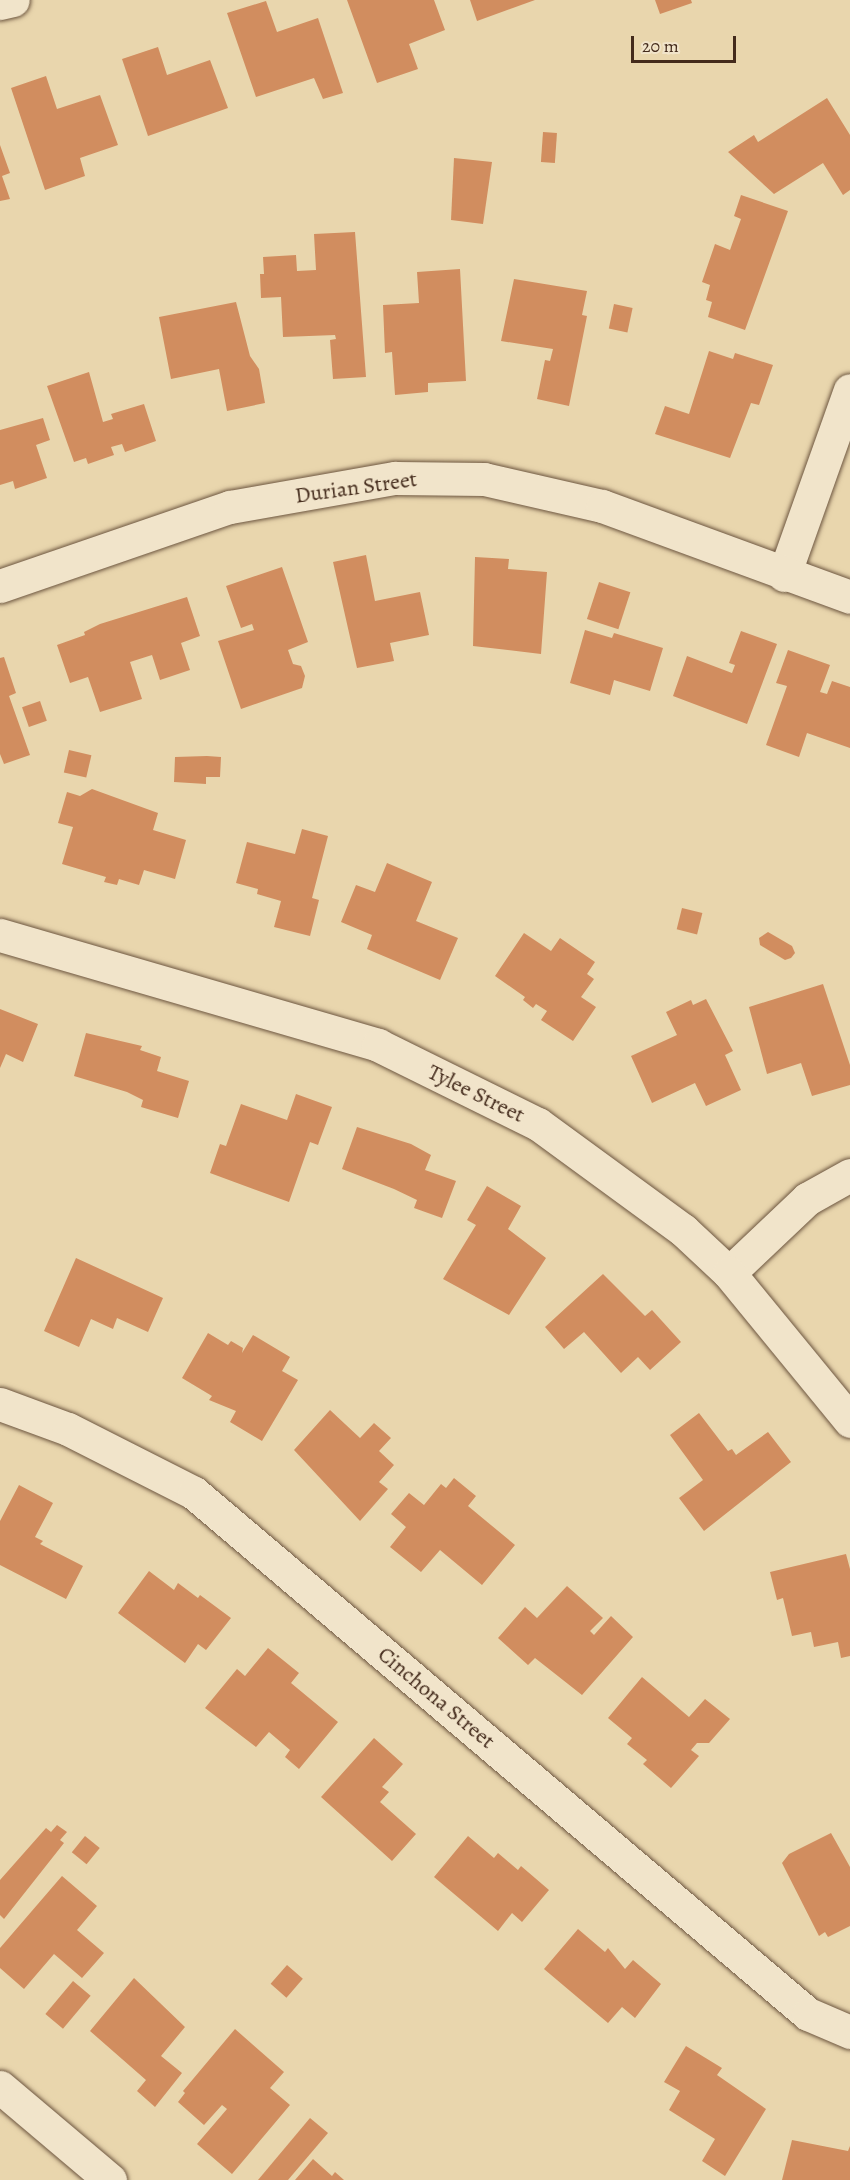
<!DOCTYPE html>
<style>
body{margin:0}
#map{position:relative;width:850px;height:2180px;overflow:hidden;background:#e9d6ad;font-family:Alegreya,serif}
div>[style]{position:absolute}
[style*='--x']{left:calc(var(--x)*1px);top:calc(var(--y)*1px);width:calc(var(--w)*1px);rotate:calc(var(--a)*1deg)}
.building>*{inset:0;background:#d18d5f;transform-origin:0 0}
.roads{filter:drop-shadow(0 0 2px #6d5640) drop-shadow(0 0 2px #6d5640)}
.street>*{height:33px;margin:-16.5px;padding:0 16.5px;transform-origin:16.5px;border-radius:16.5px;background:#f1e4ca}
.secondary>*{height:33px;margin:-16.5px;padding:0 16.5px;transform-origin:16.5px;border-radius:16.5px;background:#f1e4ca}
span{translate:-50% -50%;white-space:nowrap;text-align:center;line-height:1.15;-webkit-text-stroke:4.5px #f1e4ca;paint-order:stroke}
.street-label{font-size:22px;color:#442b1c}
.scale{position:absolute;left:631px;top:36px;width:105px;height:27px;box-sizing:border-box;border:3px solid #442b1c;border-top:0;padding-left:8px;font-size:18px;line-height:21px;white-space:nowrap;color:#442b1c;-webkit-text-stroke:4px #f1e4ca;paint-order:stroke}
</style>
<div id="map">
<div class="building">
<i style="clip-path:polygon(347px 0,434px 0,445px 30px,409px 44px,418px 69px,377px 83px)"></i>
<i style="clip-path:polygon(470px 0,535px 0,477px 21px)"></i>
<i style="clip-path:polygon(655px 0,691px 0,692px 3px,660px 14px)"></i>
<i style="clip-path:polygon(266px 1px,277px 32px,318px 18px,343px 93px,323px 99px,314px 78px,256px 97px,227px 13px)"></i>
<i style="clip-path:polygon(158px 47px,167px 75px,210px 60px,228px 108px,148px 136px,122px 59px)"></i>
<i style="clip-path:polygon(46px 76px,57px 109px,100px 95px,118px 145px,80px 158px,85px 176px,45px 190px,11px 88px)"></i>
<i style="clip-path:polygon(827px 98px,850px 135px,850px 190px,843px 195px,823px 163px,774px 194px,728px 152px,754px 135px,758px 142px)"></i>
<i style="left:543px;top:132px;width:14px;height:30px;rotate:4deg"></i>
<i style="clip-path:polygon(0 145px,10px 173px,2px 176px,10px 199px,0 201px)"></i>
<i style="clip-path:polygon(454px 158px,492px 162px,483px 224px,451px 220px)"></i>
<i style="clip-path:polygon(741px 195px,788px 211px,745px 330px,708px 317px,712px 302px,706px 300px,710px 285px,702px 282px,715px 244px,730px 250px,741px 219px,734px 216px)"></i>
<i style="clip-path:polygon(355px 232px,366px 377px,333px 379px,330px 340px,336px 339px,335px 335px,283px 337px,281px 297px,261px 298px,260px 274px,264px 274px,263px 257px,296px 255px,297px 271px,316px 270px,314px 234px)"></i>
<i style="clip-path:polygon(460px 269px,466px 381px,428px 383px,428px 392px,395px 395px,392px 352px,385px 353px,383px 305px,419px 303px,417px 272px)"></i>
<i style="clip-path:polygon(514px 279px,587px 291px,582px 315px,587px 316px,569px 406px,537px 399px,545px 360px,550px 361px,553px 349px,501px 341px)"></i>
<i style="clip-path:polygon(236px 302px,250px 356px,259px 369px,265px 403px,227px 411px,219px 369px,171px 379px,159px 317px)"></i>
<i style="left:614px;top:304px;width:19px;height:25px;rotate:12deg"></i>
<i style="clip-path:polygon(709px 351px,733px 359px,735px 353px,773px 365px,759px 405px,751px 403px,730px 458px,655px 434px,665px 406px,689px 414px)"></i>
<i style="clip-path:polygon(89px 372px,103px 422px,113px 419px,111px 414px,144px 404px,156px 441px,125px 452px,122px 444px,111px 447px,114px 455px,88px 464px,86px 458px,74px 462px,47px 386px)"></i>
<i style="clip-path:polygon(43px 418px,50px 440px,36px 445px,47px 478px,15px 489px,13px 481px,0 485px,0 430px)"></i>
<i style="clip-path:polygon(366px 555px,375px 601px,420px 592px,429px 635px,390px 643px,394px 661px,357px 668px,333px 562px)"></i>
<i style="clip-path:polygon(475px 557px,509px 559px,508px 569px,547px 572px,541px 654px,473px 646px)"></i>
<i style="clip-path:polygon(282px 567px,308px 642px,288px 650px,293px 664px,301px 666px,305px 676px,302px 688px,241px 709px,218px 641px,254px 630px,252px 624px,241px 628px,226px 586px)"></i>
<i style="left:599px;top:582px;width:33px;height:39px;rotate:18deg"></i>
<i style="clip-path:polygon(187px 597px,200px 636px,181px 643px,190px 670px,160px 680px,152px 655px,130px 662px,142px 699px,100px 712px,88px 677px,70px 683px,57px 645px,85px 635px,84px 632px,100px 624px)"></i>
<i style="clip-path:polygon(585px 630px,612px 638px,614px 633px,663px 648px,650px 691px,614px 680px,610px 695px,570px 683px)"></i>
<i style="clip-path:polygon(741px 631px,777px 644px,747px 724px,673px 696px,687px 656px,732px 673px,735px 665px,729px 663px)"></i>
<i style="clip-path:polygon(788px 650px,830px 665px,820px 692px,827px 694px,832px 681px,850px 687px,850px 748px,807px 733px,799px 757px,766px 745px,787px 686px,776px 683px)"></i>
<i style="clip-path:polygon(4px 657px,16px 693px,9px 696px,30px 755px,4px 764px,0 754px,0 658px)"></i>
<i style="left:40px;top:701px;width:21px;height:19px;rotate:71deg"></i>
<i style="left:69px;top:750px;width:23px;height:23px;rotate:13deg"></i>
<i style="clip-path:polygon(207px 756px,221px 757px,220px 777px,206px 777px,206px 784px,174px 782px,175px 757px)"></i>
<i style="clip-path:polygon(92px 789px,158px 813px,153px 830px,186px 840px,175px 879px,144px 870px,139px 885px,119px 879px,117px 885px,104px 882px,106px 877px,62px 864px,73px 827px,58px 823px,67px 792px,80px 796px)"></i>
<i style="clip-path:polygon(302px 829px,328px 836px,312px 898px,319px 900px,310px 936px,274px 927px,281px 901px,257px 894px,258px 889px,236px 883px,247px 842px,295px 854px)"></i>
<i style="clip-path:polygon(387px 863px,432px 882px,416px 921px,458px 938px,440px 980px,367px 949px,372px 935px,341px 922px,356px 885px,375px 892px)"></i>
<i style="left:682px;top:908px;width:21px;height:22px;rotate:14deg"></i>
<i style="clip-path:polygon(768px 932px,792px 946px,795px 953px,791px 958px,785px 960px,760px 945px,759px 938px)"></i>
<i style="clip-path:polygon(524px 933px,551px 951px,560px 938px,595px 962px,587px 974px,594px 979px,581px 997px,596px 1007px,573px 1041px,541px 1020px,547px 1011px,536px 1004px,533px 1008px,523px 1000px,525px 997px,495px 976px)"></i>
<i style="clip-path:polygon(823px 984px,850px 1065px,850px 1085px,812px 1096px,801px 1063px,767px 1074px,749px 1007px)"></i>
<i style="clip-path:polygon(706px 999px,733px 1051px,725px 1055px,741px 1090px,706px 1106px,695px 1083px,652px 1103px,631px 1056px,677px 1035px,666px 1012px,691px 1000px,693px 1005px)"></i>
<i style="clip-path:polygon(0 1009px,38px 1024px,23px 1062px,6px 1054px,0 1068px)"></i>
<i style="clip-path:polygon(86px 1033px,142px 1046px,140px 1050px,161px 1057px,157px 1071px,189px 1081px,178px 1118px,141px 1107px,143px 1100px,127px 1092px,74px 1076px)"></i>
<i style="clip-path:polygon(296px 1094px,332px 1107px,318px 1145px,310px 1142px,289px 1202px,210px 1173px,220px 1144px,226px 1146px,241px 1104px,287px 1120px)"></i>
<i style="clip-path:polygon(357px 1127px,411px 1144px,431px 1155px,425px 1170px,456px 1181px,442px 1218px,414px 1208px,417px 1200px,394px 1189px,342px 1169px)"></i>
<i style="clip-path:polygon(487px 1186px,521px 1206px,508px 1229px,546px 1258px,509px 1315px,443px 1279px,476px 1225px,467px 1220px)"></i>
<i style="clip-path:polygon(76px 1258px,163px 1298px,148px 1332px,117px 1318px,113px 1329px,91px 1319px,79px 1347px,44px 1331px)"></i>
<i style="clip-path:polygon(603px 1274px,645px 1316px,652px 1310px,681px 1342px,650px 1370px,638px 1357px,621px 1373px,584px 1332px,564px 1349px,545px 1327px)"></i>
<i style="clip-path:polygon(208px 1333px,228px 1345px,231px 1341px,243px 1348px,242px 1353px,253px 1335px,290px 1357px,282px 1371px,298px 1380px,262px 1441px,230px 1422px,236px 1411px,209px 1400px,212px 1396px,182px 1378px)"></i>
<i style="clip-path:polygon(330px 1410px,360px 1438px,374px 1423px,391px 1438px,379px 1451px,394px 1465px,379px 1482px,388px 1489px,360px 1521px,294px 1450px)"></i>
<i style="clip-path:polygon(699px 1413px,728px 1451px,732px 1449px,736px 1455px,768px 1432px,791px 1462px,704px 1531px,679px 1498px,703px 1480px,670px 1435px)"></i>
<i style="clip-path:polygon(454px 1478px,476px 1496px,468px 1506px,515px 1545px,482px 1585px,440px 1550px,421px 1572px,390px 1547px,406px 1527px,391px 1514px,409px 1493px,424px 1505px,441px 1484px,446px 1488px)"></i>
<i style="clip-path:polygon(19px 1485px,53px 1503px,35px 1537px,43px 1541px,40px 1544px,83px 1566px,66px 1599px,0 1565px,0 1521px)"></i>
<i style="clip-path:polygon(846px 1554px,850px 1569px,850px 1656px,841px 1658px,838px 1642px,814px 1647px,811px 1632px,792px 1636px,783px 1598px,777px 1600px,770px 1572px)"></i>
<i style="clip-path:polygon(149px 1571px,174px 1590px,178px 1583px,198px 1598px,200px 1595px,231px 1618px,206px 1650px,198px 1644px,185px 1663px,118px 1613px)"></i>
<i style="clip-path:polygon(567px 1586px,603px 1618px,590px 1631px,594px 1635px,611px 1616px,633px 1637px,582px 1695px,535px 1658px,528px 1665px,498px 1638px,525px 1607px,537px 1618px)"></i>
<i style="clip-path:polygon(268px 1648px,299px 1673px,291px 1683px,338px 1722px,299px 1769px,285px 1757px,290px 1750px,269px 1732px,256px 1747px,205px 1708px,237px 1669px,245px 1676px)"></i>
<i style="clip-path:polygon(642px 1677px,689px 1717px,705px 1699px,730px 1719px,709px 1743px,697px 1743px,691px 1750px,699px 1756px,671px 1788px,643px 1764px,647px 1760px,627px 1744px,632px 1738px,608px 1718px)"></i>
<i style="clip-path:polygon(374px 1738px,403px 1764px,382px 1787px,389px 1792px,380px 1802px,416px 1834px,392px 1861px,321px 1797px)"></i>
<i style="clip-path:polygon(57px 1825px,67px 1832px,60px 1840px,64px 1843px,4px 1919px,0 1915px,0 1880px,46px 1828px,51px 1832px)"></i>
<i style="clip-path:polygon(831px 1833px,850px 1867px,850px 1926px,828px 1937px,825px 1932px,819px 1936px,782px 1863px,789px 1854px)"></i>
<i style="left:85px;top:1836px;width:19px;height:21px;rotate:39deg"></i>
<i style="clip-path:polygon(468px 1836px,494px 1858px,498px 1853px,518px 1870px,521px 1866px,549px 1890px,522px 1922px,512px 1913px,498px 1931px,434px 1877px)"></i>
<i style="clip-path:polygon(62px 1876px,97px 1906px,77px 1930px,104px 1953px,82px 1978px,54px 1954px,24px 1989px,0 1968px,0 1948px)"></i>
<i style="clip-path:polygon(578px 1929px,605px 1952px,608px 1948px,625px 1969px,633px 1960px,661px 1984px,635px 2018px,622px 2007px,608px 2023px,544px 1969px)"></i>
<i style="left:287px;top:1965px;width:21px;height:25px;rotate:41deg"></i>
<i style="clip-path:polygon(134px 1978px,185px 2027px,161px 2056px,182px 2073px,155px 2107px,137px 2091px,146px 2080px,90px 2031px)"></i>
<i style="left:73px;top:1981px;width:23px;height:43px;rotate:40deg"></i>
<i style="clip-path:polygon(235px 2029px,284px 2072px,270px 2088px,290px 2105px,232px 2174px,197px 2144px,227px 2109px,222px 2105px,204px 2125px,178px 2102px,185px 2093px,183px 2091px)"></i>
<i style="clip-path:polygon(686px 2046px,722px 2068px,717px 2075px,766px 2109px,725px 2176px,702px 2161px,715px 2139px,669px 2110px,680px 2091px,664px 2082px)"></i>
<i style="clip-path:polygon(310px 2118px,328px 2133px,288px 2180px,258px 2180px)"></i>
<i style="clip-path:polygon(792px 2140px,848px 2151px,850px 2146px,850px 2180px,782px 2180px)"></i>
<i style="clip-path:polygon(313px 2159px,332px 2176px,335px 2172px,344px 2180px,295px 2180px)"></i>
</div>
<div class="roads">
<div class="street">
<i style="--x:0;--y:3;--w:13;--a:-13"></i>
<i style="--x:784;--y:575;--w:196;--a:-70.4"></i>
<i style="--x:0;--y:586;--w:243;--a:-19"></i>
<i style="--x:230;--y:507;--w:168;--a:-10"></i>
<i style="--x:395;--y:478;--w:89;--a:0.6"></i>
<i style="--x:484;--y:479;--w:121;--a:12.9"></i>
<i style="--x:602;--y:506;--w:264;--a:20.1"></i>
<i style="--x:729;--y:1273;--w:108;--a:-43.5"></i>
<i style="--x:807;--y:1199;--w:49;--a:-29.2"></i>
<i style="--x:0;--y:1404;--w:72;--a:20.2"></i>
<i style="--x:68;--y:1429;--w:141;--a:26.9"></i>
<i style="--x:194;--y:1493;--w:805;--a:40.32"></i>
<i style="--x:808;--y:2014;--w:46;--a:23.2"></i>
</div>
<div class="secondary">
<i style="--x:0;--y:935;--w:394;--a:16.2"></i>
<i style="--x:378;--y:1045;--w:178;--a:26.3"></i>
<i style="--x:538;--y:1124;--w:180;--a:36.2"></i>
<i style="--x:683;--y:1230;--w:63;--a:43.1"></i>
<i style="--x:729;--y:1273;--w:191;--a:50.7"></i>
<i style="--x:0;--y:2087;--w:144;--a:40.2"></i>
</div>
</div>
<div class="street-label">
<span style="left:356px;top:488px;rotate:-8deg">Durian Street</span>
<span style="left:476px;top:1094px;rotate:26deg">Tylee Street</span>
<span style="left:436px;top:1698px;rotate:40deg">Cinchona Street</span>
</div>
<div class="scale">20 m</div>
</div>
